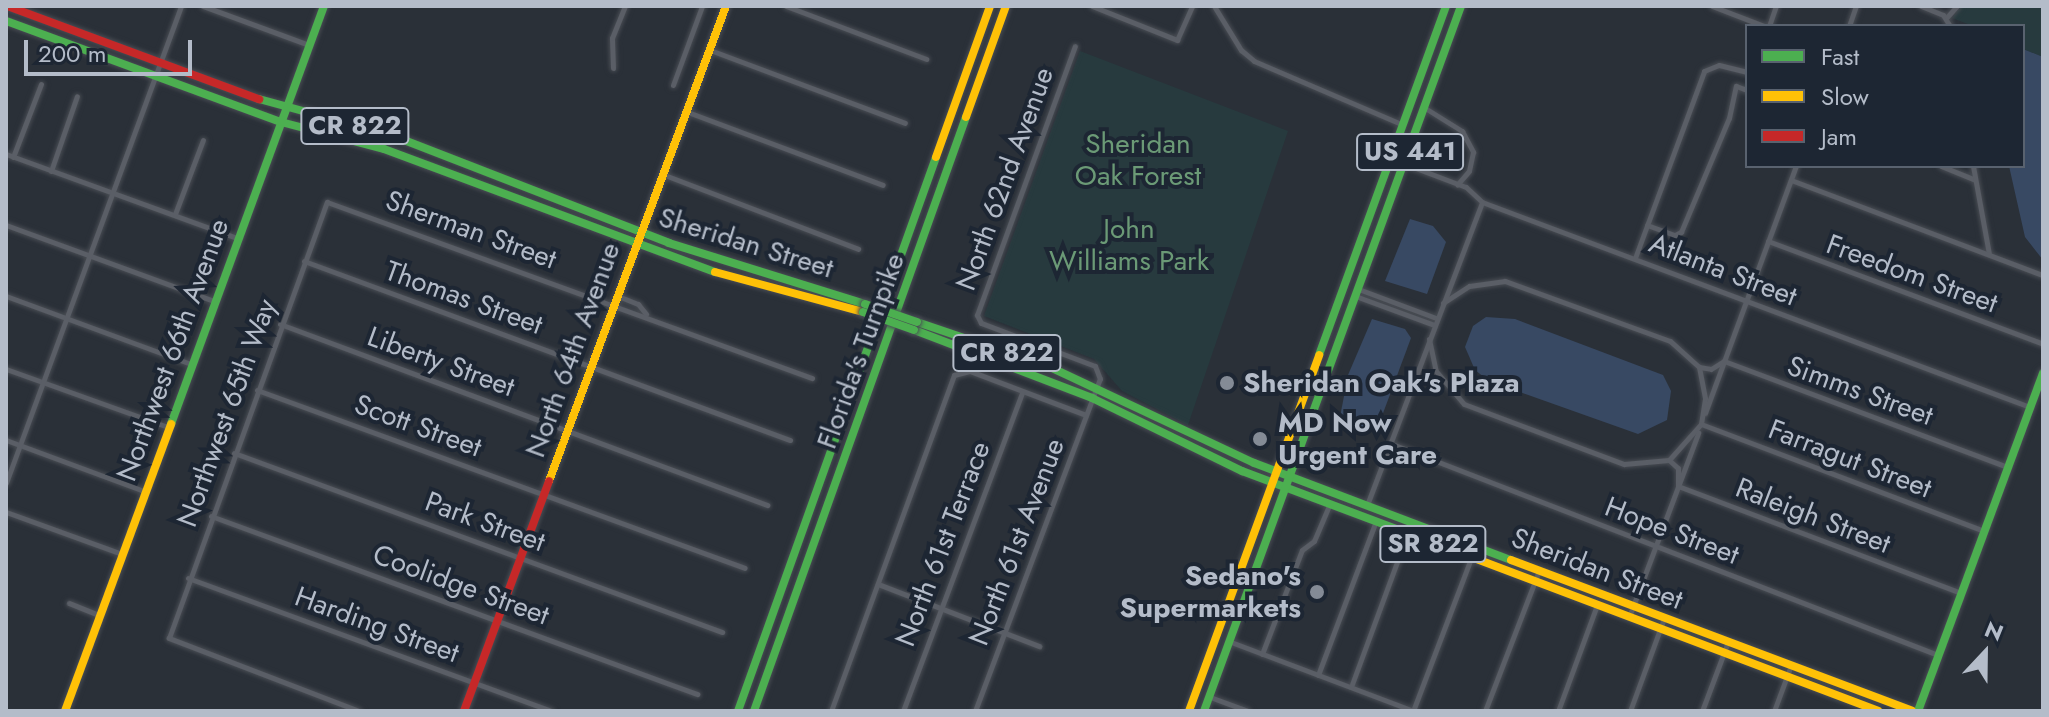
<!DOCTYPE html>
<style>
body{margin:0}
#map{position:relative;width:2049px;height:717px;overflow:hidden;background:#2a3038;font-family:Jost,sans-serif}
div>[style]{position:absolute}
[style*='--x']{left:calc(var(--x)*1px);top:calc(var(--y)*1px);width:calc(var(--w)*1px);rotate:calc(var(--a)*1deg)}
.green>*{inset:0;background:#273a3e}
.water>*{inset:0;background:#384963}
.roads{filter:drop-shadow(0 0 2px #484c53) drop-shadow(0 0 2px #484c53)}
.street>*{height:5px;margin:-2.5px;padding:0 2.5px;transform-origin:2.5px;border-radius:2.5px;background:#5a5e66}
.fast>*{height:8px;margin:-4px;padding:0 4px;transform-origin:4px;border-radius:4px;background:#4caf50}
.slow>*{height:8px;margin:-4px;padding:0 4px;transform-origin:4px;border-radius:4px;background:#ffc107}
.jam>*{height:8px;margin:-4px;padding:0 4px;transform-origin:4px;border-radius:4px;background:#c62828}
.bridges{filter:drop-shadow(0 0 2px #484c55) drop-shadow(0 0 2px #484c55)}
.fast-bridge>*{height:8px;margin:-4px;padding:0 4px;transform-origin:4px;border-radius:4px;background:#4caf50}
.dots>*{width:22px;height:22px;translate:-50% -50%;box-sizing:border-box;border:4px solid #1d2633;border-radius:50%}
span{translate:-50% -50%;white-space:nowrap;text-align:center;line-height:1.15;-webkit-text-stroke:8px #1d2633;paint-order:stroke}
.shield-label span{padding:2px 6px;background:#1d2633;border:2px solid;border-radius:6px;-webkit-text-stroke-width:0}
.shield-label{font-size:26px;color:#b4bcc9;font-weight:700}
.park-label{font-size:28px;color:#6b9a76}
.street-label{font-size:28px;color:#b4bcc9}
.poi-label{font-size:28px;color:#b4bcc9;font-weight:700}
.left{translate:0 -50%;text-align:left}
.right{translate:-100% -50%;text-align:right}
.frame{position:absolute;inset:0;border:8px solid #b4bcc9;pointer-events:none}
.legend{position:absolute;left:1745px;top:24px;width:280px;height:144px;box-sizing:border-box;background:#1d2633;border:2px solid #59626f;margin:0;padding:10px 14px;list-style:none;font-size:24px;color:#b4bcc9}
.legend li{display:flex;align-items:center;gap:16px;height:40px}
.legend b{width:40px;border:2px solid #59626f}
.north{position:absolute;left:1945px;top:613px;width:80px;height:80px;-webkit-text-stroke:6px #1d2633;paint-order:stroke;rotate:22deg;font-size:22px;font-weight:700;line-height:32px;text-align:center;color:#b4bcc9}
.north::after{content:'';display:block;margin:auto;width:28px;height:36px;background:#b4bcc9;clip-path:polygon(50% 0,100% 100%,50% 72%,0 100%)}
.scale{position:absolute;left:24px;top:40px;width:168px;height:36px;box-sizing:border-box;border:4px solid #b4bcc9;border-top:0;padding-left:10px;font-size:24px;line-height:28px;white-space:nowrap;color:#b4bcc9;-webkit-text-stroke:6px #1d2633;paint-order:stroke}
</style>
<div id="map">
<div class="green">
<i style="clip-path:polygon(1961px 6px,2043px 6px,2043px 57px,2023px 49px,2023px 26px,1973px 26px,1952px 18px)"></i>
<i style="clip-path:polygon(1080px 51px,1288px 131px,1188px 425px,1122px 391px,1094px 359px,984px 316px)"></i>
</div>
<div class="water">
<i style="clip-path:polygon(2023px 49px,2043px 57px,2043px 260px,2025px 237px,2009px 166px,2023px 166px)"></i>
<i style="clip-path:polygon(1410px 219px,1433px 226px,1446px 242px,1427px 294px,1385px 281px)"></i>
<i style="clip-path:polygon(1486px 317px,1515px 319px,1663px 375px,1671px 391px,1667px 420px,1638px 434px,1489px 381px,1475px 370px,1465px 347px,1473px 326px)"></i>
<i style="clip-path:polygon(1372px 319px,1405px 329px,1411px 338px,1379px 424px,1363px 435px,1344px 428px,1340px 417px,1348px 375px)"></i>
</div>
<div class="roads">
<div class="street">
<i style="--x:203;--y:6;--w:113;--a:20.2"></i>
<i style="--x:786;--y:6;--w:150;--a:20.7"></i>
<i style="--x:1092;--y:6;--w:92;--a:21.8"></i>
<i style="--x:1177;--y:40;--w:37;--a:-66"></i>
<i style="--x:1214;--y:6;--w:52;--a:58.5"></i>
<i style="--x:1241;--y:50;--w:17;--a:40"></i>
<i style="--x:1254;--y:61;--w:162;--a:23.2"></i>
<i style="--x:1712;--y:6;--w:56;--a:21"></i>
<i style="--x:1921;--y:6;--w:24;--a:22"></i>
<i style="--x:1943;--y:15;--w:13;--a:58"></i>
<i style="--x:1947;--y:17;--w:15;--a:-48"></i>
<i style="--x:1769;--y:26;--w:21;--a:-71"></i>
<i style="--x:1849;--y:26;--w:21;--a:-71"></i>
<i style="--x:710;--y:50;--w:208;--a:20.5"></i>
<i style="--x:613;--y:68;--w:30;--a:-92"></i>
<i style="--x:612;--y:38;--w:35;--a:-68"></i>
<i style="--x:673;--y:85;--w:84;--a:-69.8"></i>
<i style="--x:1425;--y:108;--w:44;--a:31.9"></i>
<i style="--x:1462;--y:131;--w:24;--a:62"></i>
<i style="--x:1473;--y:152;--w:19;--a:102"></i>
<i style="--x:1469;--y:171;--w:18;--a:131"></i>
<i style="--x:685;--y:111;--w:211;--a:20.5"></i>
<i style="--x:6;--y:154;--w:246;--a:20"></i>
<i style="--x:13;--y:157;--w:78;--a:-69"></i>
<i style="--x:1405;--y:164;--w:65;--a:20.7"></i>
<i style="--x:1466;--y:187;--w:22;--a:43"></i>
<i style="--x:1482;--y:202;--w:585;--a:20.51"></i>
<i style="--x:1941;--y:166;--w:35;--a:22"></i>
<i style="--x:1973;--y:166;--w:89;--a:79.7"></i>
<i style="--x:51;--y:171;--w:79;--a:-70.9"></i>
<i style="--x:662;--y:174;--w:210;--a:20.9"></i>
<i style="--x:1791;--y:180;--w:269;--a:20.7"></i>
<i style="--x:175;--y:214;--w:79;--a:-69.3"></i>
<i style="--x:6;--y:225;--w:221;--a:20.1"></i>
<i style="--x:1647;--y:225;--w:30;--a:20"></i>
<i style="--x:1675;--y:235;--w:7;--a:-27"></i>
<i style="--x:1681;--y:232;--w:124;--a:-67.2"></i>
<i style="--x:1729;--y:118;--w:33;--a:-78"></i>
<i style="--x:1736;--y:86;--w:12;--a:20"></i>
<i style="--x:1768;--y:241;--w:294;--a:20.5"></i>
<i style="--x:1635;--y:258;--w:199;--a:-69.7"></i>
<i style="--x:1704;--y:71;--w:16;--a:-22"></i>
<i style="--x:1719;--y:65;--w:29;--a:14"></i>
<i style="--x:304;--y:261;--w:518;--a:20.22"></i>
<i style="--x:1361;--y:290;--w:80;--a:20.5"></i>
<i style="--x:6;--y:296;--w:197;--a:20.2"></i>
<i style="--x:618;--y:296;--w:22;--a:22"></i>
<i style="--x:638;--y:304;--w:13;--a:51"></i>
<i style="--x:1358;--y:297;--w:81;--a:20.2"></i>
<i style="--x:280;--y:324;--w:520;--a:20.39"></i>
<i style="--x:1429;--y:339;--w:33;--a:78"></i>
<i style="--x:1436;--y:371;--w:43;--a:49.7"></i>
<i style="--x:1464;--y:404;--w:171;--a:20.6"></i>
<i style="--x:1624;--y:464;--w:45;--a:-5.1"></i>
<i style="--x:1669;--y:460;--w:48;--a:-48.4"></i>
<i style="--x:1701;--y:424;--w:26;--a:-81"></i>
<i style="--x:1705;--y:398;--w:32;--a:-101"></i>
<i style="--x:1699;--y:367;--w:39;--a:-138"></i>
<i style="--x:1670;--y:341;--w:176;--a:-160"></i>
<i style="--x:1505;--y:281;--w:36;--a:172"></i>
<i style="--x:1469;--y:286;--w:31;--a:147"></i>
<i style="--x:1699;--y:367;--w:12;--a:9"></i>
<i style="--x:1711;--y:369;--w:15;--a:-32"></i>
<i style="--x:1724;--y:361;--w:303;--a:20.5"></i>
<i style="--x:6;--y:369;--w:172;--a:19.7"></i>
<i style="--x:257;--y:390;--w:519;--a:20.04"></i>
<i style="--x:1705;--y:413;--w:263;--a:-69.8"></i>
<i style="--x:1701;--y:424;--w:303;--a:20.7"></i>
<i style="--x:6;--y:440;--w:147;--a:20.3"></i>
<i style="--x:1392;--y:444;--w:585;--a:21.13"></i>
<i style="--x:234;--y:453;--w:520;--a:20.14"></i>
<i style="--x:1669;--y:460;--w:12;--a:42"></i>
<i style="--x:1678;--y:468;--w:18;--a:90"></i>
<i style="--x:1678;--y:486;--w:303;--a:20.7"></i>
<i style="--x:6;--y:483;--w:508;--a:-69.85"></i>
<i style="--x:1367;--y:505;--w:324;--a:-69.2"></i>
<i style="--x:6;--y:512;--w:123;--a:19.9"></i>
<i style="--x:211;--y:516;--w:518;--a:20.12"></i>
<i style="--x:188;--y:578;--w:387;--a:20.1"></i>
<i style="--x:878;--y:584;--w:173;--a:21.1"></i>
<i style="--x:69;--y:603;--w:32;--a:22"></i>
<i style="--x:1629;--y:617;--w:197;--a:-69.4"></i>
<i style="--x:1231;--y:642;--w:196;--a:20.7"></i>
<i style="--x:1262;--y:654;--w:111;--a:-69"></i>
<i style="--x:1302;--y:550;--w:15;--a:-37"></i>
<i style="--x:1314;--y:541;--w:39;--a:-67"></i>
<i style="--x:1318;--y:675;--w:162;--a:-69.4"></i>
<i style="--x:1351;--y:687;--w:162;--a:-69.8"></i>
<i style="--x:1210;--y:697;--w:40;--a:20.2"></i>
<i style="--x:359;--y:711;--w:204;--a:-159"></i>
<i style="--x:169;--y:638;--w:464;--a:-70.1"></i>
<i style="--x:327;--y:202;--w:516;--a:19.95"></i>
<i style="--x:831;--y:711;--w:358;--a:-69.9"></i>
<i style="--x:954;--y:375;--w:16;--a:-14"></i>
<i style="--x:970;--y:371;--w:124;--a:20.8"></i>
<i style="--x:903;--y:711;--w:340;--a:-69.5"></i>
<i style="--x:975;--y:711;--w:355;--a:-69.4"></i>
<i style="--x:1100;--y:379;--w:14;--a:-111"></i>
<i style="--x:1095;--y:366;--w:122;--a:-159.3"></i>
<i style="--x:981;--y:323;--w:9;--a:-117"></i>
<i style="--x:977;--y:315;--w:286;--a:-70"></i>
<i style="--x:1413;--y:711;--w:164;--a:-69.2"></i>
<i style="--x:1485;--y:711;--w:151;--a:-69"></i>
<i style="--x:1558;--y:711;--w:113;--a:-69.8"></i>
<i style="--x:1630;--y:711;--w:99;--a:-69.9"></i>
<i style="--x:1702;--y:711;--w:74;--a:-69.4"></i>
<i style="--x:1774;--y:711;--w:49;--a:-69.7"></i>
</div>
<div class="fast">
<i style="--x:6;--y:21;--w:293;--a:20.2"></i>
<i style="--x:281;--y:122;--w:106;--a:14.7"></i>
<i style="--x:384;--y:149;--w:353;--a:20.4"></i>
<i style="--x:259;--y:99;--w:137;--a:15.3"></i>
<i style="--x:391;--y:135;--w:298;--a:21.2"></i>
<i style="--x:669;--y:243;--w:205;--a:17.3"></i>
<i style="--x:917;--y:322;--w:140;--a:18.7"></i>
<i style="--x:1050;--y:367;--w:225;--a:25.2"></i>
<i style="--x:1254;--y:463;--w:275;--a:20.7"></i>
<i style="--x:914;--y:330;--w:191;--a:20.9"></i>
<i style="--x:1092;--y:398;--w:167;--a:26"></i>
<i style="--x:1242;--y:471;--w:231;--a:20.6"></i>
<i style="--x:1319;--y:355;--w:371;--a:-70"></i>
<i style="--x:171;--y:424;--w:445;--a:-69.9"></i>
<i style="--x:738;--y:711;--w:588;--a:-70.33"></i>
<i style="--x:754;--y:711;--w:631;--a:-70.36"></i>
<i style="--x:1204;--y:711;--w:750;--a:-69.97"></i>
<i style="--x:1918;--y:711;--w:360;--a:-69.7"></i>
</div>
<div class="slow">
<i style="--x:966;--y:117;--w:118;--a:-70.2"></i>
<i style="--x:936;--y:157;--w:160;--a:-70.3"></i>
<i style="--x:715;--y:272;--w:153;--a:15.1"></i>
<i style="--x:549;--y:481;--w:507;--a:-69.56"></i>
<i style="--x:1458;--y:552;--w:449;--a:20.7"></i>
<i style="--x:1511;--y:560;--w:428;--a:20.6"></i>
<i style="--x:65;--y:711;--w:306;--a:-69.7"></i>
<i style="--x:1189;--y:711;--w:379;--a:-69.9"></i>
</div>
<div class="jam">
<i style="--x:7;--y:6;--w:269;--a:20.3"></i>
<i style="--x:464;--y:711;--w:245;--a:-69.7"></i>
</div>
</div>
<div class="bridges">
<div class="fast-bridge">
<i style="--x:865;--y:304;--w:55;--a:19.1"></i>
<i style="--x:863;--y:312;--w:54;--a:19.4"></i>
</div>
</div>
<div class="dots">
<i style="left:1227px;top:383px;background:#848b96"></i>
<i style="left:1260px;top:439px;background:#848b96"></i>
<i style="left:1317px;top:592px;background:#848b96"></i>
</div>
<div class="shield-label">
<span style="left:355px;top:126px">CR 822</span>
<span style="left:1410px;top:152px">US 441</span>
<span style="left:1007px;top:353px">CR 822</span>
<span style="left:1433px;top:544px">SR 822</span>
</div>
<div class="park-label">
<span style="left:1138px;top:160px">Sheridan<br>Oak Forest</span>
<span style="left:1129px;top:245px">John<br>Williams Park</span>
</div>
<div class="street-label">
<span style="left:1005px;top:179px;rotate:-70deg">North 62nd Avenue</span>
<span style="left:471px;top:230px;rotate:20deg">Sherman Street</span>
<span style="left:746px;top:243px;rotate:17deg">Sheridan Street</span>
<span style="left:1723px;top:270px;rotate:21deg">Atlanta Street</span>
<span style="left:1912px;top:274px;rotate:20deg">Freedom Street</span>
<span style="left:464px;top:298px;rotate:20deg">Thomas Street</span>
<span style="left:173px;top:350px;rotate:-70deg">Northwest 66th Avenue</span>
<span style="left:573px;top:350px;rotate:-70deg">North 64th Avenue</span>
<span style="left:861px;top:351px;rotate:-70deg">Florida's Turnpike</span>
<span style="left:441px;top:362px;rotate:20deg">Liberty Street</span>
<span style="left:1860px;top:391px;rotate:20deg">Simms Street</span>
<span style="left:227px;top:413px;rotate:-70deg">Northwest 65th Way</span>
<span style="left:418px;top:426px;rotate:20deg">Scott Street</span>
<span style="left:1850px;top:459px;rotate:21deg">Farragut Street</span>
<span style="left:1813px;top:516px;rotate:21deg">Raleigh Street</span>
<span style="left:485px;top:522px;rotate:20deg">Park Street</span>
<span style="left:1672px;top:531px;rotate:21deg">Hope Street</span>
<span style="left:1017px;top:542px;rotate:-69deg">North 61st Avenue</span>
<span style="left:943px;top:544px;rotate:-69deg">North 61st Terrace</span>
<span style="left:1597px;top:569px;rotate:21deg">Sheridan Street</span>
<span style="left:461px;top:585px;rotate:20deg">Coolidge Street</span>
<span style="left:377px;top:625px;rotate:20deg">Harding Street</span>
</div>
<div class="poi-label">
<span class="left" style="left:1243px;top:383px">Sheridan Oak's Plaza</span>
<span class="left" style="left:1278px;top:439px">MD Now<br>Urgent Care</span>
<span class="right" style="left:1301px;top:592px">Sedano's<br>Supermarkets</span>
</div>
<div class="frame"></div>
<ul class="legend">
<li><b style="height:10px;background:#4caf50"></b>Fast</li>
<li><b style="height:10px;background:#ffc107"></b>Slow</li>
<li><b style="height:10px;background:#c62828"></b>Jam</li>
</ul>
<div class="north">N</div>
<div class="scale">200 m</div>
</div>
